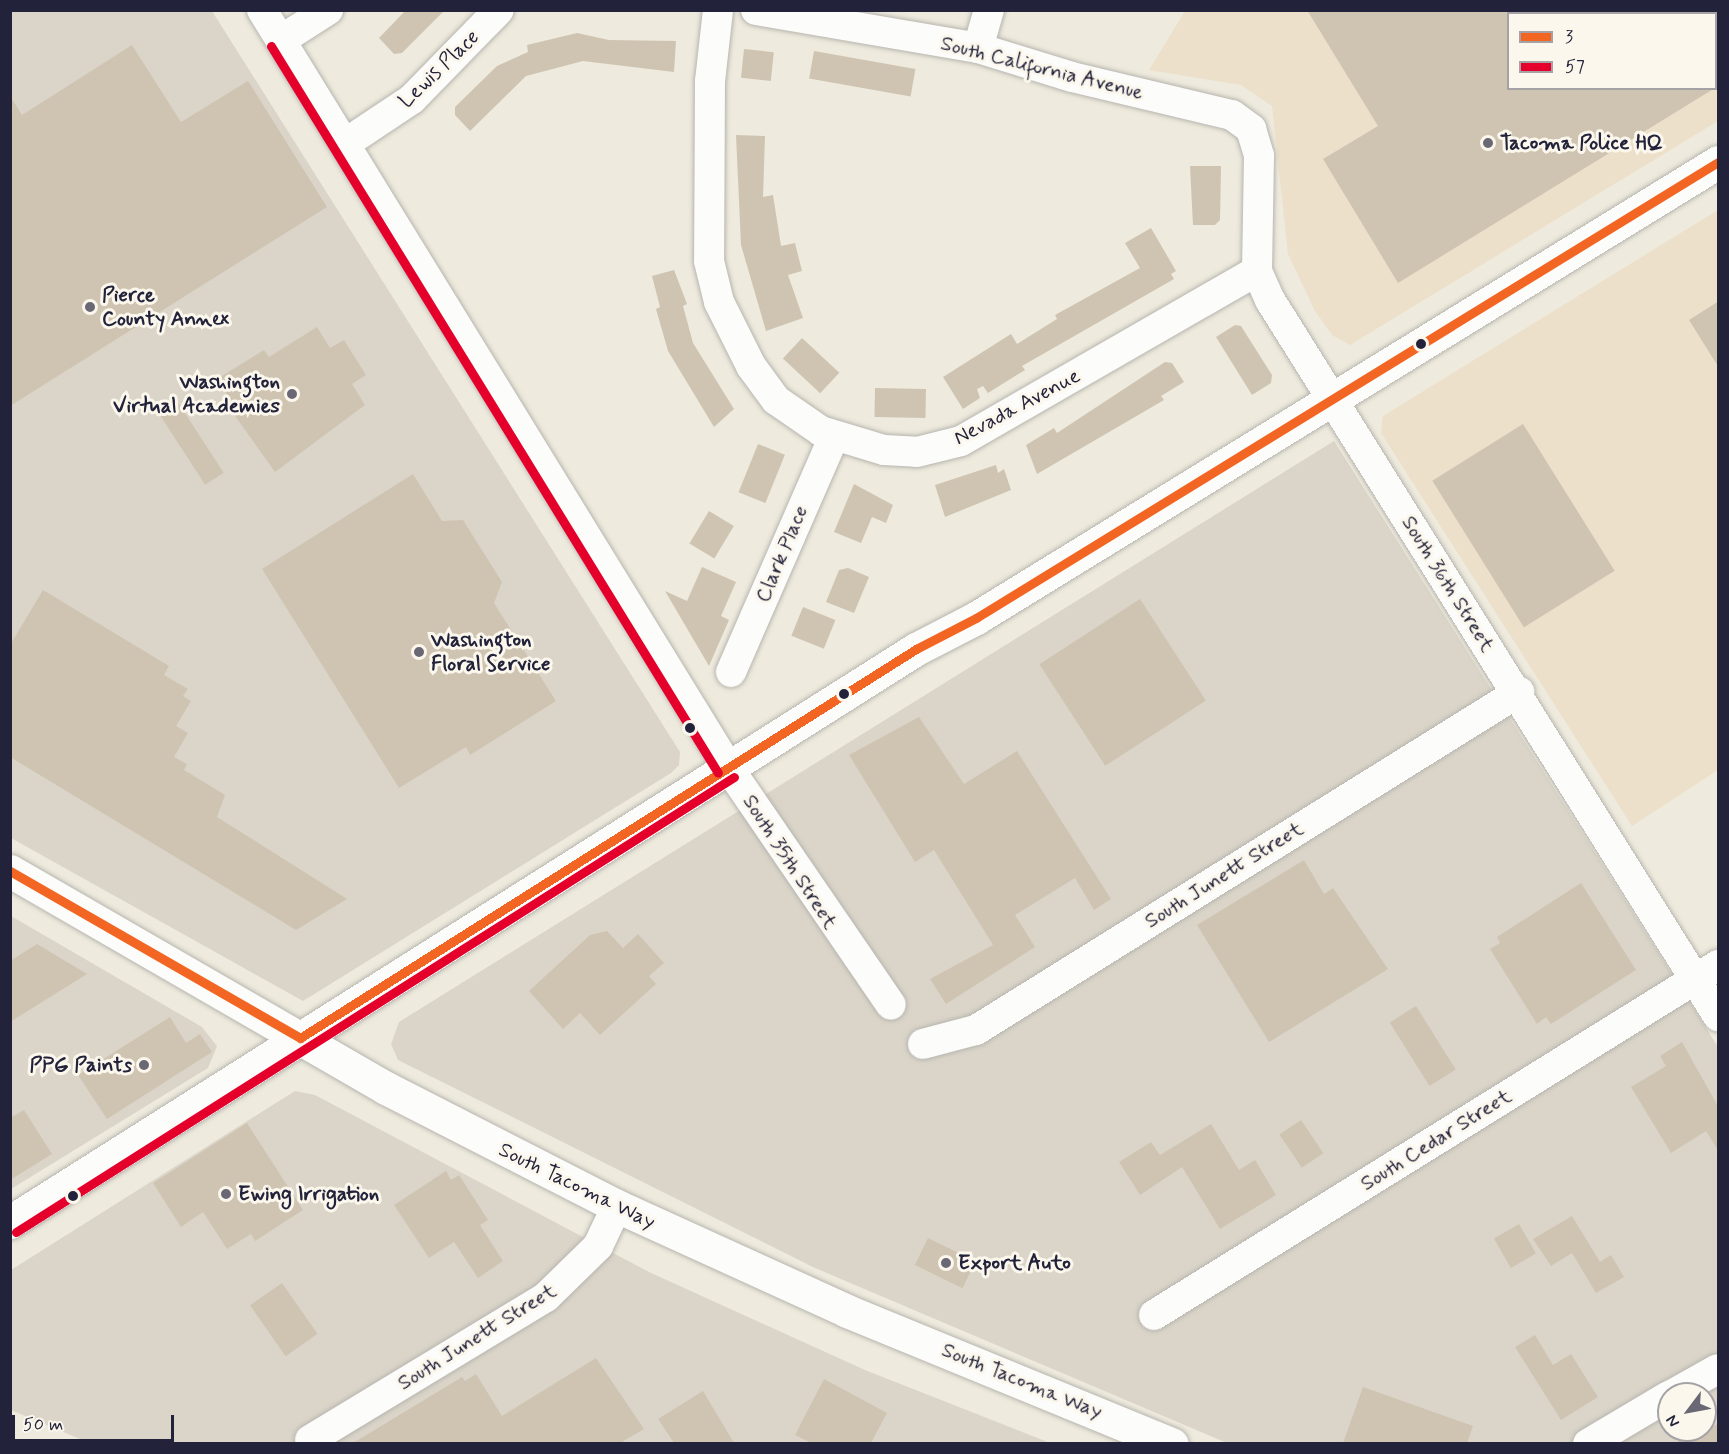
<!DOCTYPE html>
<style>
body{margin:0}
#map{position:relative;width:1729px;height:1454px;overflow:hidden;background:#eeeadd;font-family:Mynerve,sans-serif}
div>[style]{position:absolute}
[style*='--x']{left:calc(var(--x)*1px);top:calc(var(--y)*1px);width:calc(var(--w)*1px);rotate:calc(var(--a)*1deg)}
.built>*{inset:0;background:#ede0ca}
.industrial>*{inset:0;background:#dbd5c9}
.building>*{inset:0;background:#cfc4b2;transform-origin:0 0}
.roads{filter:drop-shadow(0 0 2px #b7b5af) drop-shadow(0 0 2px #b7b5af)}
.minor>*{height:30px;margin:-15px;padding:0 15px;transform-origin:15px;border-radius:15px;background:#fcfcfa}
.major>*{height:33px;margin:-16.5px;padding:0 16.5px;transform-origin:16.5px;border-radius:16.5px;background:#fcfcfa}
.bus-1>*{height:9px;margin:-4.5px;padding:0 4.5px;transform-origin:4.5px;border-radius:4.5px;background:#f26522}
.bus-2>*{height:9px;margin:-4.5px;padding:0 4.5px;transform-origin:4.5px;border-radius:4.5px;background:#e4002b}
.dots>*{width:16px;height:16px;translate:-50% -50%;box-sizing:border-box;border:3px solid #fbf7ec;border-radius:50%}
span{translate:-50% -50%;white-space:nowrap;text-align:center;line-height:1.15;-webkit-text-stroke:6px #fbf7ec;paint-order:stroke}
.street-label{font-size:21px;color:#22223b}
.poi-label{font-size:21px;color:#22223b;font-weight:700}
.left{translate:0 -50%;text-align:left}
.right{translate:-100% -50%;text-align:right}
.frame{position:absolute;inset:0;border:12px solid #22223b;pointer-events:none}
.legend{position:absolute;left:1507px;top:12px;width:210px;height:78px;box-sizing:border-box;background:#fbf7ec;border:2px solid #a4a2a5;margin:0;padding:8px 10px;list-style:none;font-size:18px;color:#22223b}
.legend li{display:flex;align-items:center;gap:12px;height:30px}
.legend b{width:30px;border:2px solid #a4a2a5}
.north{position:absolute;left:1657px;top:1382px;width:60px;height:60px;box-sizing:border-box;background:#fbf7ec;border:2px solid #a4a2a5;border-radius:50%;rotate:238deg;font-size:16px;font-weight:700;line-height:24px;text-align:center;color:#22223b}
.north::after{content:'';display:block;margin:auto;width:21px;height:27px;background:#696874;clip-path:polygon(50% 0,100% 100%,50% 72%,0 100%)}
.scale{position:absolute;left:12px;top:1415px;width:162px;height:27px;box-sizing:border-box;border:3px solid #22223b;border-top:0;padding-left:8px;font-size:18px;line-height:21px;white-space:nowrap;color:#22223b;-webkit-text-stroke:4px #fbf7ec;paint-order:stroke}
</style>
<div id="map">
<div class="built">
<i style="clip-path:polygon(evenodd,1185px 11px,1718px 11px,1718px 121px,1350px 345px,1332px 335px,1315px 311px,1288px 254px,1272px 106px,1241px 85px,1149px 70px,1185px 11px,1508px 14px,1716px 14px,1716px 88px,1508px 88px,1508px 14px)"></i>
<i style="clip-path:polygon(1718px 210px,1718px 770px,1632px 826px,1381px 433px,1383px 416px)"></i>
</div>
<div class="industrial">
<i style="clip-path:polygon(11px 11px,212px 11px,680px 752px,679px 765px,671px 773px,303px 1001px,11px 838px)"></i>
<i style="clip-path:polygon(evenodd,1334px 441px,1718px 1047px,1718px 1443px,1227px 1443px,815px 1268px,398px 1060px,391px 1044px,399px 1022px,1334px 441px,1669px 1394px,1705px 1394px,1705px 1430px,1669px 1430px,1669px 1394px)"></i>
<i style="clip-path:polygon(11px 916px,202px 1027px,217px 1046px,208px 1068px,11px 1189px)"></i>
<i style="clip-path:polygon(295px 1091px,315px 1095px,649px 1272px,865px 1370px,1050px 1443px,92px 1444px,11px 1410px,11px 1270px)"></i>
</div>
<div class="building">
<i style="clip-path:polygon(406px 10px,445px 10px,402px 53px,394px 54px,379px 38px)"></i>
<i style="clip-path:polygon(1307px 10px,1509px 10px,1509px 88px,1715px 88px,1398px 283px,1323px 159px,1378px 126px)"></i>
<i style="clip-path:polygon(577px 33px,609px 40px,676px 41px,674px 72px,583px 61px,526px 76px,470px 131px,455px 115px,455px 107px,497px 66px,528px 52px,527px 45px)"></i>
<i style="clip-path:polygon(132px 45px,181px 122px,248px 81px,327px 207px,10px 406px,10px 96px,22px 115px)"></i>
<i style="left:744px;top:49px;width:30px;height:29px;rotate:6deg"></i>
<i style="left:814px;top:51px;width:103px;height:28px;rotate:10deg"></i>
<i style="clip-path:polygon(736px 135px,765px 136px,763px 197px,773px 195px,781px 246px,795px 243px,802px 271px,788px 275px,803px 318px,766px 331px,741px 245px)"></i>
<i style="clip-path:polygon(1190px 166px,1221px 166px,1220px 220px,1215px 225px,1193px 225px)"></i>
<i style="clip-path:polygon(1151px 228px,1176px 271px,1171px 274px,1174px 279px,1022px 366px,1025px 370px,988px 393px,983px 386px,977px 389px,980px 398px,963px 409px,943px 377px,1011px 334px,1017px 344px,1057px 319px,1055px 315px,1140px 268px,1125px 243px)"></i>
<i style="clip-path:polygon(674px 270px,687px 304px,683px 306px,693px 343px,734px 409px,714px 427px,668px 351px,656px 309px,660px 307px,652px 276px)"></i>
<i style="clip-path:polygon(1719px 301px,1719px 368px,1689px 320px)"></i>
<i style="clip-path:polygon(1235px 325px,1241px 326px,1272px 375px,1271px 383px,1252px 395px,1216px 337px)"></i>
<i style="clip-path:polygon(317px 327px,330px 348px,344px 340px,366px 375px,352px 384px,365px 405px,275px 472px,228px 406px,233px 403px,217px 379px,264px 350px,269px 357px)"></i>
<i style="left:802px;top:338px;width:51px;height:28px;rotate:43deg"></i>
<i style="clip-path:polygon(1165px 362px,1172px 363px,1184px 382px,1161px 396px,1164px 400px,1037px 474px,1026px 445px,1054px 428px,1057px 433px)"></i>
<i style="left:875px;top:388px;width:51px;height:29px;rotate:1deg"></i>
<i style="left:179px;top:404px;width:82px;height:22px;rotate:57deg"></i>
<i style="left:1523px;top:424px;width:173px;height:107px;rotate:58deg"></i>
<i style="left:758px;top:444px;width:29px;height:52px;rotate:22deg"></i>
<i style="clip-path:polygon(996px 465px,998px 473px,1004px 469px,1011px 490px,945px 517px,935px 485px)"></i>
<i style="clip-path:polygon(413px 474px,442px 521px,463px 520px,502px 582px,494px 603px,556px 701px,470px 755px,466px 747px,399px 788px,262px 569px)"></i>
<i style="clip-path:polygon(854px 484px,893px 505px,886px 523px,872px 517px,861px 543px,834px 532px)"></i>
<i style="left:709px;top:511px;width:29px;height:38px;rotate:31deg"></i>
<i style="clip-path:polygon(702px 567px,736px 582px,721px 616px,729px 620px,709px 666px,665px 591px,687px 601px)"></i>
<i style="clip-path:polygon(848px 568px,869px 577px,854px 613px,826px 602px,839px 570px)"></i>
<i style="clip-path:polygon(43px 590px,169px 666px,164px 675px,188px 689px,183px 696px,191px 701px,176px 726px,188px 733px,174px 757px,187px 764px,184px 770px,225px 795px,217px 817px,347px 899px,296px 930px,10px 757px,10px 645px)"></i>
<i style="left:1140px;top:599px;width:121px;height:120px;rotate:57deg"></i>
<i style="left:803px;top:607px;width:35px;height:31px;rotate:22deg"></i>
<i style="clip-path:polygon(919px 717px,964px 784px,1017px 751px,1111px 899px,1094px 910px,1075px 878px,1015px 915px,1035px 947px,946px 1004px,930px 979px,993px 945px,934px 850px,915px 862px,849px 755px)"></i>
<i style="clip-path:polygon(1304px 860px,1324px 894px,1333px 888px,1388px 969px,1269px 1042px,1197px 925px)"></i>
<i style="clip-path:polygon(1581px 883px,1636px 970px,1551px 1024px,1546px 1017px,1537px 1024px,1490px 949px,1500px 943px,1497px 937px)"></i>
<i style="clip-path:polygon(607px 931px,623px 948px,638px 934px,664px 963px,649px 976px,656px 984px,600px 1035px,580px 1013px,563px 1029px,529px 991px,590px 935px)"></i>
<i style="clip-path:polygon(37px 944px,87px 974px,10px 1022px,10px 961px)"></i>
<i style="left:1416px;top:1006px;width:75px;height:31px;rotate:58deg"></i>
<i style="clip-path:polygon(170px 1017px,186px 1043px,200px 1034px,212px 1052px,107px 1119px,78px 1075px)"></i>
<i style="clip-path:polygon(1682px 1042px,1719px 1108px,1719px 1152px,1706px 1131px,1671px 1153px,1631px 1087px,1666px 1066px,1660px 1056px)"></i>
<i style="clip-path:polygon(24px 1110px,52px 1154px,10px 1180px,10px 1118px)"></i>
<i style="left:1301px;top:1120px;width:40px;height:26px;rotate:56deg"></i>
<i style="clip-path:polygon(247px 1123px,303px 1210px,255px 1241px,251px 1234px,227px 1249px,203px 1212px,181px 1227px,153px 1183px)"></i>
<i style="clip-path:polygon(1211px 1124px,1239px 1170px,1255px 1160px,1276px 1195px,1220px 1229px,1182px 1167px,1140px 1195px,1119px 1162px,1151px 1142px,1160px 1155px)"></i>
<i style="clip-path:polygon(446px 1171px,451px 1180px,459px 1175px,488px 1220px,480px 1225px,503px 1261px,478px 1278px,454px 1242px,429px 1258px,394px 1205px)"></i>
<i style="clip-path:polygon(1572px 1216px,1600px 1262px,1611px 1255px,1624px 1277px,1596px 1293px,1572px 1253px,1551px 1266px,1533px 1239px)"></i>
<i style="left:1519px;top:1224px;width:34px;height:29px;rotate:60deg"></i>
<i style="left:928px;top:1238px;width:53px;height:30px;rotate:26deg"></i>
<i style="left:282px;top:1283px;width:62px;height:39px;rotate:55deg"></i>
<i style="clip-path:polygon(1535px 1335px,1553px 1365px,1571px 1354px,1598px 1397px,1561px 1420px,1515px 1347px)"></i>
<i style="clip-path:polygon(596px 1358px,644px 1429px,620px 1443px,353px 1443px,462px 1377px,465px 1381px,476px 1374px,502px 1416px)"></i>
<i style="clip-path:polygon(824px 1379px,887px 1413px,871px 1443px,811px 1443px,795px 1435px)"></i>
<i style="clip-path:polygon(1363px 1387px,1473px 1426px,1467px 1443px,1343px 1443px)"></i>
<i style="clip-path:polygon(703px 1391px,734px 1443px,674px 1443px,658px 1419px)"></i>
<i style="clip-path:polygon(1719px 1423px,1719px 1443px,1674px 1443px,1705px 1430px)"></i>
</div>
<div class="roads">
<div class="minor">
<i style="--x:262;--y:10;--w:889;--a:58.38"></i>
<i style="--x:728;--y:767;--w:288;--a:55.6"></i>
<i style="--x:718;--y:10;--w:71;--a:96.4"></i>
<i style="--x:710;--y:81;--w:180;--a:90.3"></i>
<i style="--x:709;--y:261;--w:42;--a:76.3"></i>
<i style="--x:719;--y:302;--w:72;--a:63.4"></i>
<i style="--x:751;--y:366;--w:42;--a:53.7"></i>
<i style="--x:776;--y:400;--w:55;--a:34.6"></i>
<i style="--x:821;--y:431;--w:66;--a:16.8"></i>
<i style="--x:884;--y:450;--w:33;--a:3"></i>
<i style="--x:917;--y:452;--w:45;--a:-14"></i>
<i style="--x:961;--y:441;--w:341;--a:-29.9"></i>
<i style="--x:756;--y:10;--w:225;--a:9.7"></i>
<i style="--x:978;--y:48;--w:98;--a:17.1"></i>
<i style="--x:1072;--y:77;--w:164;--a:13.4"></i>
<i style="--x:1232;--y:115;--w:24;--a:36"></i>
<i style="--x:1251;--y:129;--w:28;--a:73"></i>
<i style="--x:1259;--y:156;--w:115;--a:91"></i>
<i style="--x:1257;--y:271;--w:32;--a:66"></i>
<i style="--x:1270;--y:300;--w:845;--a:57.97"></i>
<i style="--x:281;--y:40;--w:56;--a:-32.6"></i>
<i style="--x:978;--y:48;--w:40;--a:-74"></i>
<i style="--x:346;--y:143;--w:79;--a:-33.7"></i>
<i style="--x:412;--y:99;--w:124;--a:-45.7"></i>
<i style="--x:731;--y:672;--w:257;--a:-66.4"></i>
<i style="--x:923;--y:1044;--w:55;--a:-14.8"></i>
<i style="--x:976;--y:1030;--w:640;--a:-31.9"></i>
<i style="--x:1154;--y:1315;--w:664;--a:-31.82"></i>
<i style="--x:1673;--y:1394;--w:51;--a:-29.1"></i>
<i style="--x:310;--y:1440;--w:276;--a:-31.2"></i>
<i style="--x:546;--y:1297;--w:73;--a:-44.4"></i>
<i style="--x:598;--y:1246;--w:44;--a:-64.6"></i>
<i style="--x:1588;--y:1444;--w:94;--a:-30.7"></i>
</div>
<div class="major">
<i style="--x:10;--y:871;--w:434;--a:30"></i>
<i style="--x:386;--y:1088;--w:259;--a:27.1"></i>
<i style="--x:617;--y:1206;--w:253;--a:24.5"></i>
<i style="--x:847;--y:1311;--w:351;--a:22.3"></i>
<i style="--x:10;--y:1222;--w:1072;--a:-32.31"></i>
<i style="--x:916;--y:649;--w:68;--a:-27.3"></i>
<i style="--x:976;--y:618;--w:871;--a:-31.57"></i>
</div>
</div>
<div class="bus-1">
<i style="--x:10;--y:871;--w:335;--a:29.9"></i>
<i style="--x:300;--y:1038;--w:729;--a:-32.27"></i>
<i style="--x:916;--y:649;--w:68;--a:-27.3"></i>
<i style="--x:976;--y:618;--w:871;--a:-31.57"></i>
</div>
<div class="bus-2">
<i style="--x:271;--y:46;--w:853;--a:58.41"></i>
<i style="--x:16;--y:1232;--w:850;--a:-32.36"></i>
</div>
<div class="dots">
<i style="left:1488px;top:143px;background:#696874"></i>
<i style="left:90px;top:307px;background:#696874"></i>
<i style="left:1421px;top:344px;background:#22223b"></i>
<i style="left:292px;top:394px;background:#696874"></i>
<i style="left:419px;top:652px;background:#696874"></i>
<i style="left:844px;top:694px;background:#22223b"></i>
<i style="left:690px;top:728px;background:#22223b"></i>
<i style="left:144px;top:1065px;background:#696874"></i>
<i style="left:226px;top:1194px;background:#696874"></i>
<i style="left:73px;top:1196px;background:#22223b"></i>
<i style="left:946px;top:1263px;background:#696874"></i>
</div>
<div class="street-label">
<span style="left:1042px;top:68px;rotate:14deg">South California Avenue</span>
<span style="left:439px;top:69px;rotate:-44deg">Lewis Place</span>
<span style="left:1017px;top:407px;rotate:-28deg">Nevada Avenue</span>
<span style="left:782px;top:554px;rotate:-67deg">Clark Place</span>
<span style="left:1448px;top:584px;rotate:58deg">South 36th Street</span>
<span style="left:790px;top:862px;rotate:57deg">South 35th Street</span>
<span style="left:1224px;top:875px;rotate:-32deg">South Junett Street</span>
<span style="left:1436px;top:1140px;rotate:-32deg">South Cedar Street</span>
<span style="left:577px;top:1186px;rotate:26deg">South Tacoma Way</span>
<span style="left:477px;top:1337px;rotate:-32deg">South Junett Street</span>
<span style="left:1022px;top:1381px;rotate:22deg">South Tacoma Way</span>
</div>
<div class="poi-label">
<span class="left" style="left:1500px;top:143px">Tacoma Police HQ</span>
<span class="left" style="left:102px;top:307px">Pierce<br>County Annex</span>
<span class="right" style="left:280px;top:394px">Washington<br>Virtual Academies</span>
<span class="left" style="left:431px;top:652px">Washington<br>Floral Service</span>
<span class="right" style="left:132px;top:1065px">PPG Paints</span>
<span class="left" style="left:238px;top:1194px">Ewing Irrigation</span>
<span class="left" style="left:958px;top:1263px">Export Auto</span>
</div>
<div class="frame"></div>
<ul class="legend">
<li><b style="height:8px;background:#f26522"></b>3</li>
<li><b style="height:8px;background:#e4002b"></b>57</li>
</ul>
<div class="north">N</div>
<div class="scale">50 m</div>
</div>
